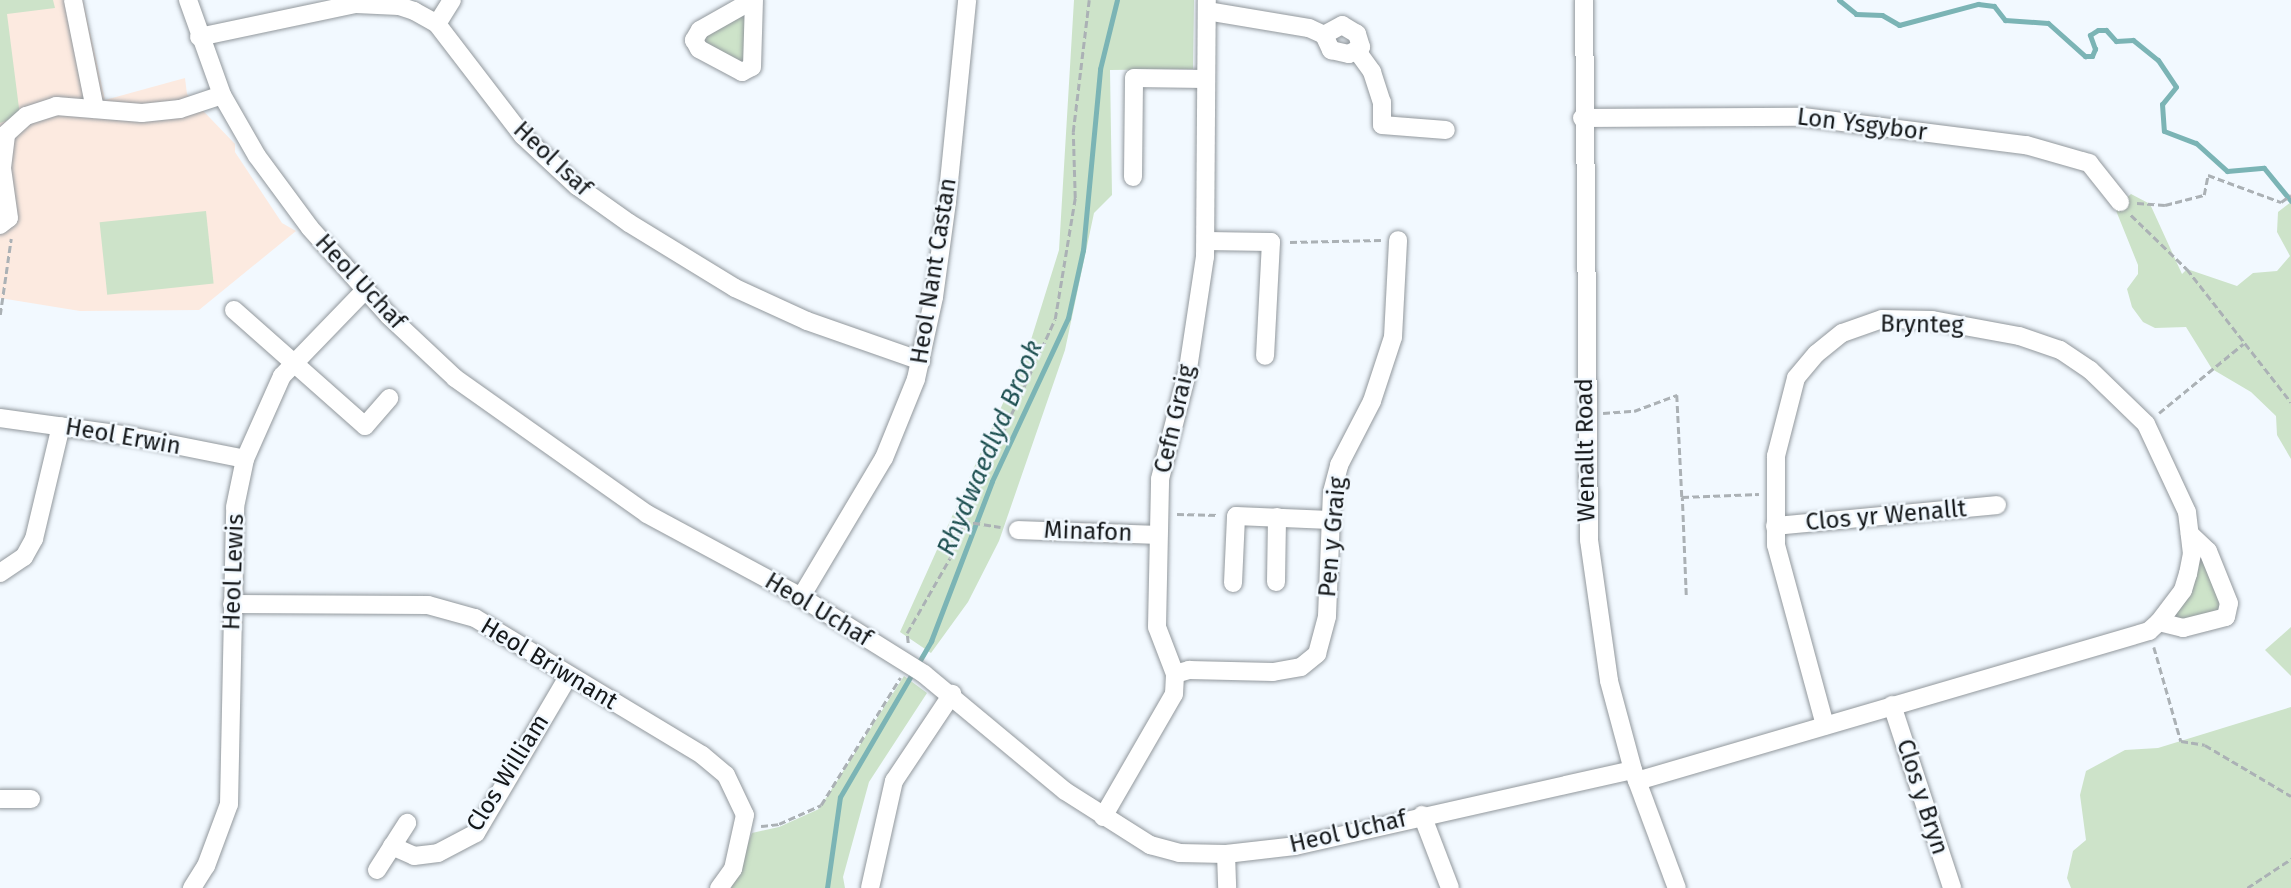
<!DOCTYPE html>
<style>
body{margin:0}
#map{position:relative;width:2291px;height:888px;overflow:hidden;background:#f2f9ff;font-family:"Fira Sans",sans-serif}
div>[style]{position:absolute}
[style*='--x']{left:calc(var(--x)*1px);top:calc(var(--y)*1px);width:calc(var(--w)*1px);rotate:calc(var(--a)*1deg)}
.education>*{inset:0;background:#fceae0}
.green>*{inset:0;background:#cde3c9;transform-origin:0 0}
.stream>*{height:5px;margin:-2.5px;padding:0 2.5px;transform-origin:2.5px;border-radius:2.5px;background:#7bb4b5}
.path>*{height:2.5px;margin-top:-1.25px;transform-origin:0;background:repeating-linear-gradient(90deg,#abb1b5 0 7px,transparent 0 10.5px)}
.roads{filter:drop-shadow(0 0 2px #92989d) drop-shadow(0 0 2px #92989d)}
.minor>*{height:18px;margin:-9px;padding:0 9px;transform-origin:9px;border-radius:9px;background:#fff}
span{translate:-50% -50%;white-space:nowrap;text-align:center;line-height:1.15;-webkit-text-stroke:5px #f2f9ff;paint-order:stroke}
.street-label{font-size:24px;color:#141719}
.water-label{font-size:26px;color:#1f5152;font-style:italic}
</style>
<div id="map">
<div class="education">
<i style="clip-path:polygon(0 0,83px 0,105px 100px,185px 78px,187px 94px,235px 144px,235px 152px,282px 223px,296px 231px,199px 310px,80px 311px,0 298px)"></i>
</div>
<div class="green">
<i style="clip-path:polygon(0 0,53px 0,55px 8px,7px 14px,20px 116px,0 123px)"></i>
<i style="clip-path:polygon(753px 0,752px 67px,699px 49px,700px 30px)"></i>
<i style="clip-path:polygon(1074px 0,1194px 0,1193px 69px,1110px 70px,1112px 195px,1094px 213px,1065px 350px,999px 541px,968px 602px,931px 653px,900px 632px,1030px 343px,1059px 250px)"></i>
<i style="clip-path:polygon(2131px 194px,2150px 204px,2182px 274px,2187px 269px,2237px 286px,2253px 273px,2277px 271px,2290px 256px,2277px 232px,2278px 212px,2291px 202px,2291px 459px,2277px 435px,2276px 416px,2251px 392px,2212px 369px,2186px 327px,2155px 328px,2143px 322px,2132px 307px,2127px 289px,2138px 274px,2138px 265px,2115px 208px)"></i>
<i style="left:206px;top:211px;width:73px;height:107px;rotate:84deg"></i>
<i style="clip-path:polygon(2208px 551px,2226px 617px,2159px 622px,2192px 554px)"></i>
<i style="clip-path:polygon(2291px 627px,2291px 676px,2265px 650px)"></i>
<i style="clip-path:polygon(904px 676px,927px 693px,869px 782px,843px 877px,845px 888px,731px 888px,752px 833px,779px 827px,819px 809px)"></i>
<i style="clip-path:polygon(2291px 707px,2291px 888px,2071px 888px,2067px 878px,2073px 851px,2086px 840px,2080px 795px,2086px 771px,2125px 750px,2158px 748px)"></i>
</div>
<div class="stream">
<i style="--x:1839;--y:0;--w:22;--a:39"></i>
<i style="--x:1856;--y:14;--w:26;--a:2"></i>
<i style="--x:1882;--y:15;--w:20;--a:30"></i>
<i style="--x:1899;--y:25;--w:82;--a:-14.9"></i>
<i style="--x:1978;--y:4;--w:16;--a:7"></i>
<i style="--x:1994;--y:6;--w:18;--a:52"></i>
<i style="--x:2005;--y:20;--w:43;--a:4"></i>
<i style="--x:2048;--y:23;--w:50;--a:41.7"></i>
<i style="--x:2085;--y:56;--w:7;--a:0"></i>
<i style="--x:2092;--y:56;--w:8;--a:-67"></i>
<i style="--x:2095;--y:49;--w:15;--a:-110"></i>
<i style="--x:2090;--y:35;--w:9;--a:-32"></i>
<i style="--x:2098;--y:30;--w:8;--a:0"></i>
<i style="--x:2106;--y:30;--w:15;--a:48"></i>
<i style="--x:2116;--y:41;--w:17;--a:-3"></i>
<i style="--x:2133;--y:40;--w:32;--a:39"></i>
<i style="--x:2158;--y:60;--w:32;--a:56"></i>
<i style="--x:2176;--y:87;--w:22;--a:129"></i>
<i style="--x:2162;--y:104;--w:27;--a:86"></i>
<i style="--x:2164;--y:131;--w:34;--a:21"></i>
<i style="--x:2196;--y:143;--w:42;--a:42.1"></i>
<i style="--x:2227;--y:171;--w:37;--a:-5"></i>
<i style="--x:2264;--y:168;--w:43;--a:50.7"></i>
<i style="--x:827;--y:888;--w:92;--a:-81.9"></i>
<i style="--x:840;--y:797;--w:181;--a:-59.7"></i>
<i style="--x:931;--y:641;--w:171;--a:-69.1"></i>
<i style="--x:992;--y:481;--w:180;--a:-65"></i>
<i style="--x:1068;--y:318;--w:70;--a:-77.6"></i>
<i style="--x:1083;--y:250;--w:182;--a:-84.6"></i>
<i style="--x:1100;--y:69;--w:71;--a:-76.2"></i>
</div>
<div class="path">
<i style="--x:2137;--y:203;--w:28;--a:4"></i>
<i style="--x:2165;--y:205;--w:40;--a:-14.4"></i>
<i style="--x:2204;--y:195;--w:20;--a:-79"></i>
<i style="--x:2208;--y:175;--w:78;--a:20.3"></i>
<i style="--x:2281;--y:202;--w:12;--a:-35"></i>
<i style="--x:2131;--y:215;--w:78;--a:44"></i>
<i style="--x:2187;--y:269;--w:169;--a:52"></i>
<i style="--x:1290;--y:242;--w:91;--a:-1.3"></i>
<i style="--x:0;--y:315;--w:77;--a:-81.8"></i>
<i style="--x:1603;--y:413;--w:31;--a:-4"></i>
<i style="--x:1634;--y:411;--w:46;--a:-20.4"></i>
<i style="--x:1677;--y:395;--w:102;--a:87.2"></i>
<i style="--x:2159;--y:413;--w:109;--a:-39.4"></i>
<i style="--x:1177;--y:514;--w:42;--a:1.4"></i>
<i style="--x:963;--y:521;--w:38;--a:9"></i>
<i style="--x:1686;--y:595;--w:98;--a:-92.3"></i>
<i style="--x:1682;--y:497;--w:77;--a:-2.2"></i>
<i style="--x:908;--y:643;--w:10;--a:-96"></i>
<i style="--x:907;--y:633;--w:86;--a:-60.2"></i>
<i style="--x:950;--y:558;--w:50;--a:-70.1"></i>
<i style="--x:967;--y:511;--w:211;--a:-65.4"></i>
<i style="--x:1055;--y:319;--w:123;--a:-80.6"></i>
<i style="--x:1075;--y:198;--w:66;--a:-91.7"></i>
<i style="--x:1073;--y:132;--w:133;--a:-83.1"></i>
<i style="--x:2154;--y:647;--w:98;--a:74"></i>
<i style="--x:2181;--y:741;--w:24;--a:9"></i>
<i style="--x:2205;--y:745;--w:100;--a:30.7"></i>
<i style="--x:761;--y:826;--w:18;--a:-6"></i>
<i style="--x:779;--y:824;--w:46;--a:-24.3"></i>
<i style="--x:821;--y:805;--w:150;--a:-58.1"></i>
<i style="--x:2247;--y:888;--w:53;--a:-33.4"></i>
</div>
<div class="roads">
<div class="minor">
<i style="--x:73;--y:0;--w:111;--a:78.6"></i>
<i style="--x:188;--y:0;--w:101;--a:70.3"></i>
<i style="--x:222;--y:95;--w:70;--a:60.2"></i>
<i style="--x:257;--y:156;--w:89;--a:53.6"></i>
<i style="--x:310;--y:228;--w:118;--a:48.1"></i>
<i style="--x:389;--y:316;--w:91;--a:43.2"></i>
<i style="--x:455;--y:378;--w:235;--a:35.3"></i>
<i style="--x:647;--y:514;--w:175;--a:28.3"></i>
<i style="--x:801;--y:597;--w:145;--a:32"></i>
<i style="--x:924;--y:674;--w:183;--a:39.7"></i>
<i style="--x:1065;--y:791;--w:101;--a:32.4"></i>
<i style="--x:1150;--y:845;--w:30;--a:15"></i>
<i style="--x:1179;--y:853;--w:47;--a:1.2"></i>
<i style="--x:1226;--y:854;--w:69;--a:-6.6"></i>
<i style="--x:1295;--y:846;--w:346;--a:-12.7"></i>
<i style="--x:753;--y:0;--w:61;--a:150.5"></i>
<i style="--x:700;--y:30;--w:12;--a:121"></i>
<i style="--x:694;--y:40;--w:10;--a:61"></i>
<i style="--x:699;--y:49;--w:49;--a:28.1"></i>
<i style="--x:742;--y:72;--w:11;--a:-27"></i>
<i style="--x:752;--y:67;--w:67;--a:-88.3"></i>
<i style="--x:1584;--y:0;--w:540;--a:89.47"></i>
<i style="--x:1589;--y:540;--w:142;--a:81.9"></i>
<i style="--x:1609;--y:681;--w:92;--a:74.9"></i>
<i style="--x:1633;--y:770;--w:126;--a:69.6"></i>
<i style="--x:1207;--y:11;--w:103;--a:9.5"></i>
<i style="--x:1309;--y:28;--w:17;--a:25"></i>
<i style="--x:1324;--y:35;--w:17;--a:65"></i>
<i style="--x:1331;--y:50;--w:18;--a:13"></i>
<i style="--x:1349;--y:54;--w:14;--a:-30"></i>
<i style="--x:1361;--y:47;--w:14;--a:-107"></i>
<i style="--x:1357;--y:34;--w:17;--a:-149"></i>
<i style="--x:1342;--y:25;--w:21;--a:151"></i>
<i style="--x:437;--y:24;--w:28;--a:-58"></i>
<i style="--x:199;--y:37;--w:160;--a:-11.9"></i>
<i style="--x:356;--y:4;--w:43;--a:2.7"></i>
<i style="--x:399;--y:6;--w:16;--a:18"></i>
<i style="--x:414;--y:11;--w:26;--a:29"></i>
<i style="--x:437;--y:24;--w:141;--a:52.5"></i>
<i style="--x:523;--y:136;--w:74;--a:42.8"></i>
<i style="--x:577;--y:186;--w:64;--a:35.4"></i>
<i style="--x:629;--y:223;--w:124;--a:31.5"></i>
<i style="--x:735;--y:288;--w:79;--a:24.6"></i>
<i style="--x:807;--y:321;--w:121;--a:19.3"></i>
<i style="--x:1357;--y:51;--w:26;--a:54"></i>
<i style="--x:1372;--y:72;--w:32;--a:72"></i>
<i style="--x:1382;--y:102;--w:23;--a:90"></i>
<i style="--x:1382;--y:125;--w:64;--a:4.5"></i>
<i style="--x:1582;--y:118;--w:221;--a:-0.3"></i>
<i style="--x:1803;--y:117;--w:225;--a:7.2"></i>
<i style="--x:2026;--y:145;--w:66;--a:15.9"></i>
<i style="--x:2089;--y:163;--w:50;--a:51.5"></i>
<i style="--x:1133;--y:177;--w:99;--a:-89.4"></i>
<i style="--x:1134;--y:78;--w:71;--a:0.8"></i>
<i style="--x:0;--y:225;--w:11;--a:-38"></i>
<i style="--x:9;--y:218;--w:50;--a:-98"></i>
<i style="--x:2;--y:168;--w:34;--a:-83"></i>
<i style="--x:6;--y:134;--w:27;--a:-42"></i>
<i style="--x:26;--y:116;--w:32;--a:-18"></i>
<i style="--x:56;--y:106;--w:86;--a:4.7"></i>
<i style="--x:142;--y:113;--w:38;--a:-6"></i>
<i style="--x:180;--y:109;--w:44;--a:-18.4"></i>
<i style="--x:1206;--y:241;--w:65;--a:0.9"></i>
<i style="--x:1271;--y:242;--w:114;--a:93"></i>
<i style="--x:234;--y:310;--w:175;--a:41.5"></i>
<i style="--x:365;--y:426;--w:37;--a:-49"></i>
<i style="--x:0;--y:418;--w:131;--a:7.9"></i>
<i style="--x:130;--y:436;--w:117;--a:11.3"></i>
<i style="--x:1775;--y:526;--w:223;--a:-5.4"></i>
<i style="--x:1018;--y:530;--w:140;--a:2"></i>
<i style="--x:0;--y:573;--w:29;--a:-34"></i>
<i style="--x:24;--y:557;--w:21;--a:-61"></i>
<i style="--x:34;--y:539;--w:116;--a:-76.6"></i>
<i style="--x:1276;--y:582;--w:65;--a:-89.1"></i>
<i style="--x:1233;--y:583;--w:67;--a:-87.4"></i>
<i style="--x:1236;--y:516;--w:94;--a:2.4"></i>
<i style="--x:801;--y:597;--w:162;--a:-59.2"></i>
<i style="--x:884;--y:458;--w:85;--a:-67.9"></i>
<i style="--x:916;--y:379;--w:84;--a:-77.6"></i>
<i style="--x:934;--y:297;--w:96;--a:-82.2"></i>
<i style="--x:947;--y:202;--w:203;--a:-84.3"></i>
<i style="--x:232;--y:604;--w:196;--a:0.3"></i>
<i style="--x:428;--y:605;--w:49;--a:15.5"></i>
<i style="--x:475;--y:618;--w:265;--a:31.1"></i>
<i style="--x:702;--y:755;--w:31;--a:40"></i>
<i style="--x:726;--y:775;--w:44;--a:64.6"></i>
<i style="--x:745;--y:815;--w:55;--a:102.5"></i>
<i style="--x:733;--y:869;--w:24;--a:126"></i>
<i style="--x:2159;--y:622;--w:25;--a:14"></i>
<i style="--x:2183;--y:628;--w:44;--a:-14.3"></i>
<i style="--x:2226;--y:617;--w:14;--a:-78"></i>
<i style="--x:2229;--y:603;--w:56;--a:-112"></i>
<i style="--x:2208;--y:551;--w:25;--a:-137"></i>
<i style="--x:1175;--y:674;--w:15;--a:-16"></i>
<i style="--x:1189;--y:670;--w:84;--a:1.4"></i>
<i style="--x:1273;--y:672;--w:28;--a:-10"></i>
<i style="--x:1301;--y:667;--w:21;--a:-39"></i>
<i style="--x:1317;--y:654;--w:39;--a:-75"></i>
<i style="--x:1327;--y:616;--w:124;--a:-87.7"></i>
<i style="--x:1332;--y:492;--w:28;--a:-75"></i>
<i style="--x:1339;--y:465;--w:72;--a:-62.7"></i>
<i style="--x:1372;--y:401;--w:67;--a:-71.8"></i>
<i style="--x:1393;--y:337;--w:97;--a:-87"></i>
<i style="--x:1892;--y:705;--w:193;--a:71.8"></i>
<i style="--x:1637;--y:781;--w:534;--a:-16.33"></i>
<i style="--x:2149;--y:631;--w:13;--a:-42"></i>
<i style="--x:2159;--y:622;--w:40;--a:-53"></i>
<i style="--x:2183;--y:590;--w:17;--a:-73"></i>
<i style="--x:2188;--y:574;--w:20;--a:-79"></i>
<i style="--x:2192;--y:554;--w:42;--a:-96.8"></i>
<i style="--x:2187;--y:512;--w:97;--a:-115"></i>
<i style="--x:2146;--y:424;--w:78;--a:-136"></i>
<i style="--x:2090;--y:370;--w:36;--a:-146"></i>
<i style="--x:2060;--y:350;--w:43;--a:-161.1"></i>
<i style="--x:2019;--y:336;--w:88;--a:-169.6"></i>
<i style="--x:1932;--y:320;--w:50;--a:-178.9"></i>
<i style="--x:1882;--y:319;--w:42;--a:160.7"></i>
<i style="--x:1842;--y:333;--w:33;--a:141"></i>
<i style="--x:1816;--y:354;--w:31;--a:130"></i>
<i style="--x:1796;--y:378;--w:81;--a:104.4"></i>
<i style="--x:1776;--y:456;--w:89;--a:90"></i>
<i style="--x:1776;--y:545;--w:187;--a:74.8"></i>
<i style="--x:0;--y:799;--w:31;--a:0"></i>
<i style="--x:1422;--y:815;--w:78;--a:69"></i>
<i style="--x:1103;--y:817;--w:142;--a:-60"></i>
<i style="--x:1174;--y:694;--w:20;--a:-87"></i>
<i style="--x:1175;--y:674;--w:50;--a:-111"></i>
<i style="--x:1157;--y:627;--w:148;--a:-88.8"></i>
<i style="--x:1160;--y:479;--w:114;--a:-75.7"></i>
<i style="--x:1188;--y:369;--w:113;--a:-81.4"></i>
<i style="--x:1205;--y:257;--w:257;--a:-89.6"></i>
<i style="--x:392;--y:846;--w:24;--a:24"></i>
<i style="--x:414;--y:856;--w:24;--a:-7"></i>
<i style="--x:438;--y:853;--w:43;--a:-27.8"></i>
<i style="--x:476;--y:833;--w:183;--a:-59.5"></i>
<i style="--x:1226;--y:854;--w:34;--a:88"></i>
<i style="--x:377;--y:870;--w:56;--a:-57.4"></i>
<i style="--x:192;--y:888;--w:26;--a:-58"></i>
<i style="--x:206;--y:866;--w:66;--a:-69.6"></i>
<i style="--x:229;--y:804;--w:297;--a:-88.8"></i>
<i style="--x:235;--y:507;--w:49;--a:-78.2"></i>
<i style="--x:245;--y:459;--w:91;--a:-66"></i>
<i style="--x:282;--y:376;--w:120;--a:-46"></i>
<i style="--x:870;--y:888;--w:110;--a:-77.4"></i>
<i style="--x:894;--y:781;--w:105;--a:-56.3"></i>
</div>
</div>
<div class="street-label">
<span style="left:1862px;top:125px;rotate:7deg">Lon Ysgybor</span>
<span style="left:552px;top:159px;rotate:43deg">Heol Isaf</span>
<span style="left:934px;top:271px;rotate:-81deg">Heol Nant Castan</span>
<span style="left:360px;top:282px;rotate:47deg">Heol Uchaf</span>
<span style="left:1922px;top:325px;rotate:1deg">Brynteg</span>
<span style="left:1175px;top:419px;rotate:-77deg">Cefn Graig</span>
<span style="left:123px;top:437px;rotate:10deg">Heol Erwin</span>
<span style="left:1586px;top:450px;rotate:-91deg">Wenallt Road</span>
<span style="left:1886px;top:516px;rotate:-5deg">Clos yr Wenallt</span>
<span style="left:1088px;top:532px;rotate:2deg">Minafon</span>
<span style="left:1333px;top:537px;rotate:-85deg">Pen y Graig</span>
<span style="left:234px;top:572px;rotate:-88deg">Heol Lewis</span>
<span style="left:818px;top:610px;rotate:31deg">Heol Uchaf</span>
<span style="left:549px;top:664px;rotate:31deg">Heol Briwnant</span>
<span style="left:508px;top:773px;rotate:-58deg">Clos William</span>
<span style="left:1922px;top:797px;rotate:72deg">Clos y Bryn</span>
<span style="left:1348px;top:832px;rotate:-13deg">Heol Uchaf</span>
</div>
<div class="water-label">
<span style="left:990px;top:448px;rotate:-67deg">Rhydwaedlyd Brook</span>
</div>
</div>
